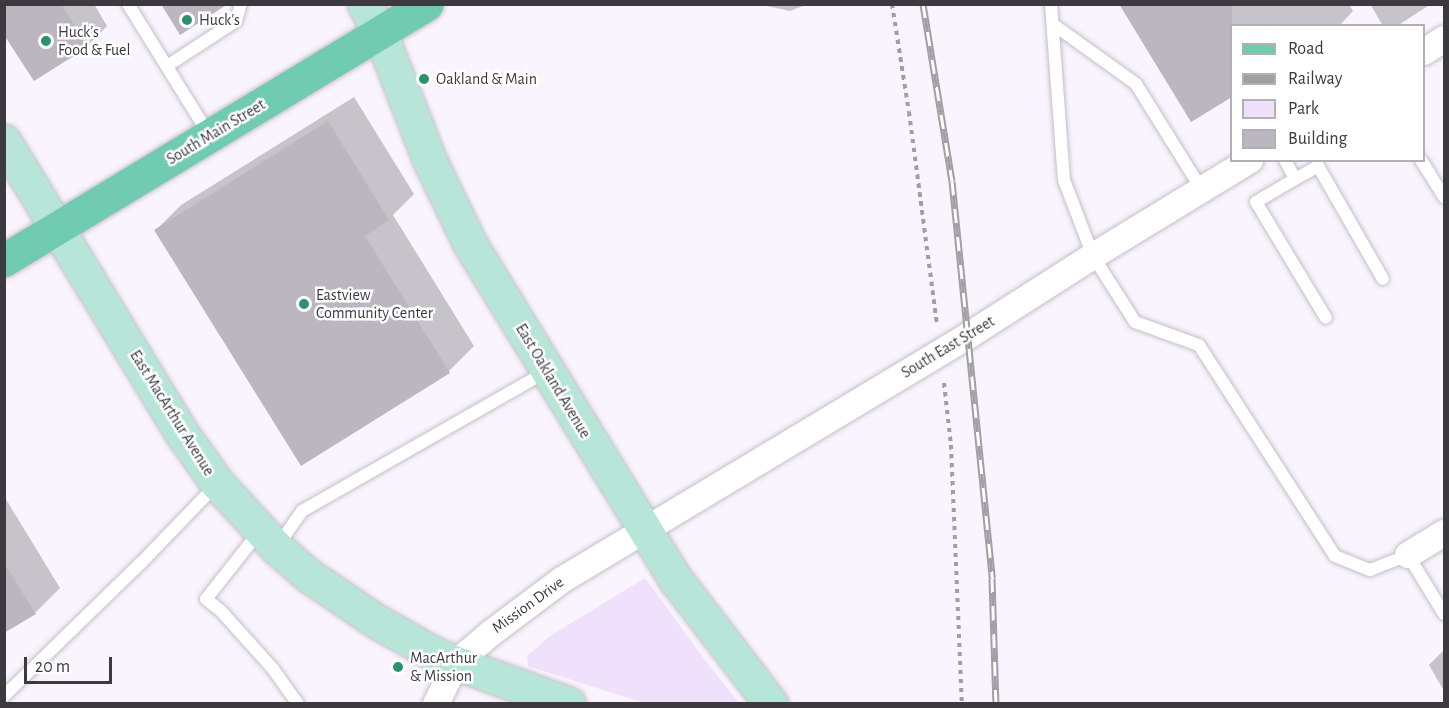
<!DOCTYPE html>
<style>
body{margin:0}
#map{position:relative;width:1449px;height:708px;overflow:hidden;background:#f9f4fd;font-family:"Alegreya Sans",sans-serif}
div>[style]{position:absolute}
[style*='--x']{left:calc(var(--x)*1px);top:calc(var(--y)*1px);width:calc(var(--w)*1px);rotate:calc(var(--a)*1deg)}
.green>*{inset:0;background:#efe0fb}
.shadow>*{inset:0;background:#0003}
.building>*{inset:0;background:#bbb6bf}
.path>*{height:4px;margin-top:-2px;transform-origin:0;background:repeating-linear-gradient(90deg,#a19da4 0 4.5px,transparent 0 9px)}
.roads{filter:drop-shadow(0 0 2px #c4bfc8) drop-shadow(0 0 2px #c4bfc8)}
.lane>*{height:12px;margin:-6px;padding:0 6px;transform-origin:6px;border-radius:6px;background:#fff}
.street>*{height:26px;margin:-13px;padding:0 13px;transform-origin:13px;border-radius:13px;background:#fff}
.secondary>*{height:33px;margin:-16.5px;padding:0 16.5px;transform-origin:16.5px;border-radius:16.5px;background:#b7e5d8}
.primary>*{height:33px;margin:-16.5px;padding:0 16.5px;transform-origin:16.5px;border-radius:16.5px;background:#70cbb0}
.rail>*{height:7px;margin-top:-3.5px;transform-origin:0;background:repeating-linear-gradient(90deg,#fff 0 14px,#a19ea4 0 28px);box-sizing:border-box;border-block:2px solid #a19ea4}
.dots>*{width:16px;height:16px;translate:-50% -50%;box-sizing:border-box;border:3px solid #fff;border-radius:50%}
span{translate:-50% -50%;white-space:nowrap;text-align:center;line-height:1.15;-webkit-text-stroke:5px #fff;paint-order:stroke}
.poi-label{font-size:16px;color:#3c3a3e}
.left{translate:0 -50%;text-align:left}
.street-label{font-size:16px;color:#3c3a3e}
.frame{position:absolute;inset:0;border:6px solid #3c3a3e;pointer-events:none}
.legend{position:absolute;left:1230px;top:24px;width:195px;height:138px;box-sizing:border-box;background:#fff;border:2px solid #b1b0b2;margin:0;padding:8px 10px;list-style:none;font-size:18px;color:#3c3a3e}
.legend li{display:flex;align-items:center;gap:12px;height:30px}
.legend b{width:30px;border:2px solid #b1b0b2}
.scale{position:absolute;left:24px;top:657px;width:88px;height:27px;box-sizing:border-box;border:3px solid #3c3a3e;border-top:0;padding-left:8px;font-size:18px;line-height:21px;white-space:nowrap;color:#3c3a3e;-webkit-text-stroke:4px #fff;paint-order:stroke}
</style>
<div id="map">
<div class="green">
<i style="clip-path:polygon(645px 578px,705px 660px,739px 703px,644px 703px,528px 666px,527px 656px,550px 636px)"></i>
</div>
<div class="shadow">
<i style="clip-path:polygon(4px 4px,94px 4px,107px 26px,87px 46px)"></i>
<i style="clip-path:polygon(757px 4px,808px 4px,790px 11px)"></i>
<i style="clip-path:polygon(1121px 4px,1349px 4px,1353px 11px,1339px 26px,1232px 26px)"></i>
<i style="clip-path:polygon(1370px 4px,1431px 4px,1397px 26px,1383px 26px)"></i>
<i style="clip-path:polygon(354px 97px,414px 194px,393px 215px,474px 346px,449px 371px,301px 464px,156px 230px,181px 205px)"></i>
<i style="clip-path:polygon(4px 496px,60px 588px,35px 613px,4px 631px)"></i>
<i style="clip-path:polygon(1444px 650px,1444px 691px,1429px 665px)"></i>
</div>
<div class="building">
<i style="clip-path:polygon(4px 4px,61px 4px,88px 47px,34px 81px,4px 35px)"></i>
<i style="clip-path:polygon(161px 4px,228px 4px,180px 35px)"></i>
<i style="clip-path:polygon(1119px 4px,1232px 4px,1232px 97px,1191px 122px)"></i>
<i style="clip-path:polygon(328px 121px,389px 220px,365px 236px,450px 373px,301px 466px,154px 230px)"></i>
<i style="clip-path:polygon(4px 563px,36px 614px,4px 633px)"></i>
</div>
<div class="path">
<i style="--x:892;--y:4;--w:109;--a:81.1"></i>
<i style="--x:909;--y:112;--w:215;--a:82.5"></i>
<i style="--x:944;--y:383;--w:62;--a:83.6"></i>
<i style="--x:951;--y:445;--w:259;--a:87.6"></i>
</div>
<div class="roads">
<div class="lane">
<i style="--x:128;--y:4;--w:155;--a:58.2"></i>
<i style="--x:1051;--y:4;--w:176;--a:85.8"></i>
<i style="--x:1064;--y:180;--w:81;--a:69.1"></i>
<i style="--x:1093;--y:256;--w:78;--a:57.5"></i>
<i style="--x:1135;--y:322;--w:68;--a:19.8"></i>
<i style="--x:1199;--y:345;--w:251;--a:57.2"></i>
<i style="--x:1335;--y:556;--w:38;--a:22"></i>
<i style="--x:1370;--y:570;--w:41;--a:-21.5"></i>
<i style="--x:1408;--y:555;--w:69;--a:58.6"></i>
<i style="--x:1054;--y:25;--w:101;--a:35.7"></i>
<i style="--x:1136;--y:84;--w:125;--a:58.1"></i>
<i style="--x:167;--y:66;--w:82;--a:-33.1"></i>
<i style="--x:236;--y:21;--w:18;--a:-74"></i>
<i style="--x:1285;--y:160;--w:21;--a:62"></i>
<i style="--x:1295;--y:179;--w:26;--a:-29"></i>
<i style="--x:1318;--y:166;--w:130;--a:60.1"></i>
<i style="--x:1421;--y:160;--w:44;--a:58.1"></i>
<i style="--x:1295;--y:179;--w:45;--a:149.5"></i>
<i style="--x:1256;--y:202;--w:135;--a:58.9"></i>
<i style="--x:259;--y:532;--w:85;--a:128.3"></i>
<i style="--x:206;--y:599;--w:19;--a:39"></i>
<i style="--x:221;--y:611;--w:78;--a:48.1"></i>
<i style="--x:273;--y:669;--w:43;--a:54.5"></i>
<i style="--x:277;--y:547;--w:44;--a:-55.2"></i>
<i style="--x:302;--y:511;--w:281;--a:-29.7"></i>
<i style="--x:4;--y:696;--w:191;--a:-44.2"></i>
<i style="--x:141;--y:563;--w:108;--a:-46.1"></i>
</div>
<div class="street">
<i style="--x:1424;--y:52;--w:24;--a:-33"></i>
<i style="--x:1408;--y:555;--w:42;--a:-31.4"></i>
<i style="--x:436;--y:704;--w:46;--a:-64"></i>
<i style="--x:456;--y:663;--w:45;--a:-40.5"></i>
<i style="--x:490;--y:634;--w:90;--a:-36.9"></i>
<i style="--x:562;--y:580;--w:474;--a:-31"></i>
<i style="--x:968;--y:336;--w:148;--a:-32.6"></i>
<i style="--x:1093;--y:256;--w:184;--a:-31.4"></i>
</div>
<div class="secondary">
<i style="--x:364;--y:4;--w:33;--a:61"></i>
<i style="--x:380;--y:33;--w:135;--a:68.7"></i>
<i style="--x:429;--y:159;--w:94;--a:64.2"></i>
<i style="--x:470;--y:244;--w:394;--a:58.5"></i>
<i style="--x:676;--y:580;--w:156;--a:52.5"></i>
<i style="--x:4;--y:141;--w:344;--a:58.7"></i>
<i style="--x:183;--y:435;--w:59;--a:54.7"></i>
<i style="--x:217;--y:483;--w:88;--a:47.3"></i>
<i style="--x:277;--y:548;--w:41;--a:41.1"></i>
<i style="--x:308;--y:575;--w:82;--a:34.1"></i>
<i style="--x:376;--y:621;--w:63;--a:29.4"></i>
<i style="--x:431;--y:652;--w:27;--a:24"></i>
<i style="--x:456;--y:663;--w:120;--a:19.9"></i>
</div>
<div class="primary">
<i style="--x:4;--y:260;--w:494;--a:-31.2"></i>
</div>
</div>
<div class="rail">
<i style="--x:923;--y:4;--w:179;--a:80.7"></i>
<i style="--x:952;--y:181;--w:399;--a:84.2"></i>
<i style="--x:992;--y:578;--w:126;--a:88.2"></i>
</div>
<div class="dots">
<i style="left:187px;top:20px;background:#2b926f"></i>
<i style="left:46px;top:41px;background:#2b926f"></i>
<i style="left:424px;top:79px;background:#2b926f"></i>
<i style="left:304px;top:304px;background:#2b926f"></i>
<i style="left:398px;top:667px;background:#2b926f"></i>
</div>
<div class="poi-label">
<span class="left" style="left:199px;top:20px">Huck's</span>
<span class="left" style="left:58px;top:41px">Huck's<br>Food &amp; Fuel</span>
<span class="left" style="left:436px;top:79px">Oakland &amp; Main</span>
<span class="left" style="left:316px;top:304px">Eastview<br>Community Center</span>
<span class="left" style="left:410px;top:667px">MacArthur<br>&amp; Mission</span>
</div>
<div class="street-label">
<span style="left:216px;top:132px;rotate:-31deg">South Main Street</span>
<span style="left:948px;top:347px;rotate:-31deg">South East Street</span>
<span style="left:553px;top:381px;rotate:59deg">East Oakland Avenue</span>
<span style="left:172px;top:413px;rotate:58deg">East MacArthur Avenue</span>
<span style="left:528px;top:605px;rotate:-36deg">Mission Drive</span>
</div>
<div class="frame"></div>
<ul class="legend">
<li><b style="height:8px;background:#70cbb0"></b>Road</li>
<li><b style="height:8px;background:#a19ea4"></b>Railway</li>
<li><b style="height:16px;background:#efe0fb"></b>Park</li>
<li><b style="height:16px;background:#bbb6bf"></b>Building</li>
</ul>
<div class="scale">20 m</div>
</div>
